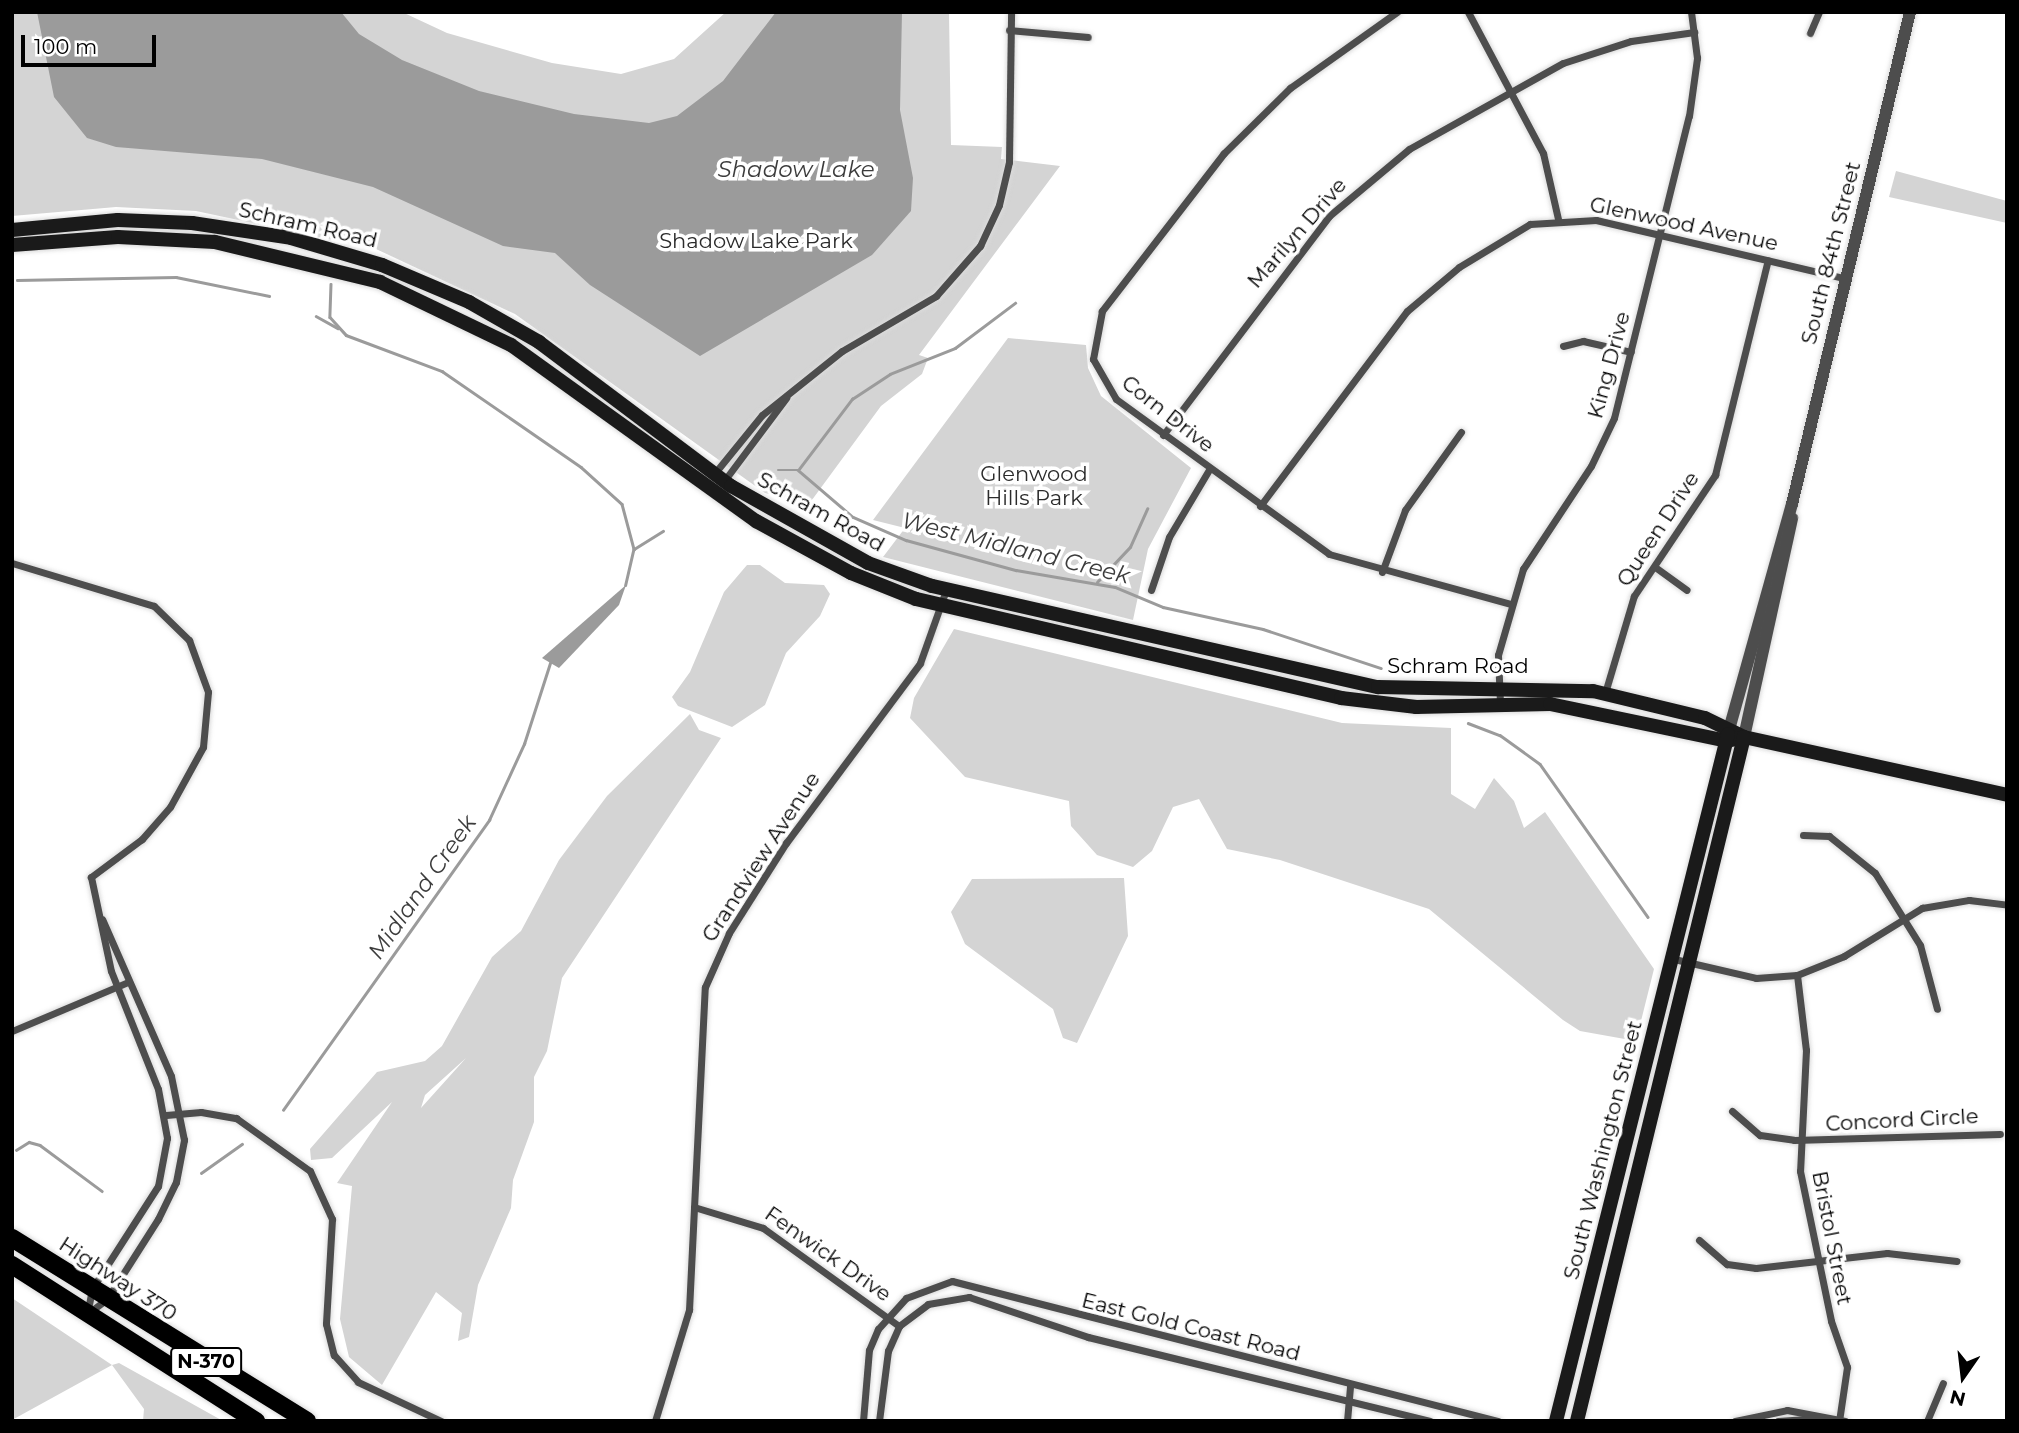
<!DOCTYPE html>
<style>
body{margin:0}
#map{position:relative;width:2019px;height:1433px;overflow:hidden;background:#fff;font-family:Montserrat,sans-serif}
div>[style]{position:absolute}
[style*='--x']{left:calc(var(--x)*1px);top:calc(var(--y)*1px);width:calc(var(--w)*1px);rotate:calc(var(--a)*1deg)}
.green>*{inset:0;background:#d4d4d4}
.water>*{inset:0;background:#9b9b9b}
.stream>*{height:2.5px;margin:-1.25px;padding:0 1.25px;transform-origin:1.25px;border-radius:1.25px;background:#9b9b9b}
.roads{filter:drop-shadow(0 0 2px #dbdbdb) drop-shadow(0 0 2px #dbdbdb)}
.minor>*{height:7px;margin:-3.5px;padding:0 3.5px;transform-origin:3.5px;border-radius:3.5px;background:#4d4d4d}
.tertiary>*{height:12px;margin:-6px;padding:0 6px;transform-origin:6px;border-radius:6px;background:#4d4d4d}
.secondary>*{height:14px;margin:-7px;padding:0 7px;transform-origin:7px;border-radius:7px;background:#1a1a1a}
.trunk>*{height:18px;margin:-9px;padding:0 9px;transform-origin:9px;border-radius:9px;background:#000}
span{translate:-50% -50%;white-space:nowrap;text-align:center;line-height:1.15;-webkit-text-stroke:7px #fff;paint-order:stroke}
.shield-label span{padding:2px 5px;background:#fff;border:2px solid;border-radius:5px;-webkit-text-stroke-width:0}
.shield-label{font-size:19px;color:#000;font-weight:700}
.street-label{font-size:21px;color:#000}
.park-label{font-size:21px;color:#2b2b2b}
.water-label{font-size:23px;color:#3c3c3c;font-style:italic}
.frame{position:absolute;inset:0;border:14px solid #000;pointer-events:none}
.north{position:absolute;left:1928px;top:1342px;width:70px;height:70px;-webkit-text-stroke:5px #fff;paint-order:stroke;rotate:194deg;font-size:19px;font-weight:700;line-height:28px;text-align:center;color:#000}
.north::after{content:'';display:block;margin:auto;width:24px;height:32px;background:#000;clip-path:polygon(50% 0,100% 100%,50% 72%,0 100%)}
.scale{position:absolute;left:21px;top:35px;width:135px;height:32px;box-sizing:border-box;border:4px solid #000;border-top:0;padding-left:9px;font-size:21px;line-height:24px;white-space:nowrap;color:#000;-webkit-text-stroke:5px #fff;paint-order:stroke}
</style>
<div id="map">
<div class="green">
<i style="clip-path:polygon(12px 12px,402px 12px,447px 33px,552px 63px,621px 74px,674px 59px,726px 12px,949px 12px,951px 145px,1002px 147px,1001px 159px,1060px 166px,919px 355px,928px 358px,922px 374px,881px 406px,809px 504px,765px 493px,515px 314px,376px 249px,196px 211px,116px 207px,12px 216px)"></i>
<i style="clip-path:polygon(1896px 171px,2007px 201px,2007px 223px,1889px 197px)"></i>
<i style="clip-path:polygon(1008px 338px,1086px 345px,1088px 368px,1101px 396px,1191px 468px,1148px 549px,1133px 620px,883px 557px,905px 528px,873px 520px)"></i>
<i style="clip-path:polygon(747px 565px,760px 565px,785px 583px,824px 585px,830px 594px,820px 616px,786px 653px,765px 705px,732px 727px,678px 706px,672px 697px,690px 672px,724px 592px)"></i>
<i style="clip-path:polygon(954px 629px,1342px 723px,1451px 728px,1451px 794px,1475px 809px,1494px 778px,1514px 801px,1524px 828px,1545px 812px,1654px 969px,1636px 1041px,1580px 1031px,1563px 1020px,1429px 909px,1280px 860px,1227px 849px,1199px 799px,1173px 807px,1152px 851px,1133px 867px,1097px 855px,1071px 826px,1069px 801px,965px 777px,910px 718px,914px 698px)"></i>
<i style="clip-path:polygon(evenodd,690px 714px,699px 730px,721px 738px,562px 978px,547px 1051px,534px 1077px,534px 1122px,513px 1180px,511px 1208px,478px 1285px,469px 1337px,458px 1341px,462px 1313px,436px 1292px,382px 1385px,349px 1357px,340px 1319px,352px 1186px,337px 1183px,392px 1102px,332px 1158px,311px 1160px,310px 1149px,377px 1072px,425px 1061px,442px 1046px,492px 957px,521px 931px,559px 860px,607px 796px,690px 714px,466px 1058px,421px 1108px,425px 1095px,466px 1058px)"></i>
<i style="clip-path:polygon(1124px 878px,1128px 936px,1077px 1043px,1063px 1038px,1053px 1009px,965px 944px,951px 912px,972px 879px)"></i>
<i style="clip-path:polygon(12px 1298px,112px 1365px,119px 1363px,223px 1421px,143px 1421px,144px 1409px,112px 1365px,12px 1420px)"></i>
</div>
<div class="water">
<i style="clip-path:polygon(37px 12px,341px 12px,359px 34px,402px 60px,479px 91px,574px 114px,649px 123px,677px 116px,723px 81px,776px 12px,902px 12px,900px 110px,913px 178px,911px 211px,872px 255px,700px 356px,590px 285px,555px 253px,503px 246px,373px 187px,262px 159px,116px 147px,87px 138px,54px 97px)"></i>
<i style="clip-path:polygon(626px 585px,619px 605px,559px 668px,542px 658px)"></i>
</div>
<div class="stream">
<i style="--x:17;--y:280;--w:159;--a:-1.1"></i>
<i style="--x:176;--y:277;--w:95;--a:11.5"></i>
<i style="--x:331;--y:284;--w:33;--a:92"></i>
<i style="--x:330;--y:317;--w:24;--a:48"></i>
<i style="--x:346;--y:335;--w:103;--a:20.6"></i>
<i style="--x:442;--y:371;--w:169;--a:34.6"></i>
<i style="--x:581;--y:467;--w:55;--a:42.1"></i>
<i style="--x:622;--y:504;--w:47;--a:75.1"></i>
<i style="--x:634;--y:549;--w:37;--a:103"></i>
<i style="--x:316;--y:316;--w:25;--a:29"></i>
<i style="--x:799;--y:469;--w:88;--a:-52.9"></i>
<i style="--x:852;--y:399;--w:45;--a:-33.3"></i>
<i style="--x:890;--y:374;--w:70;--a:-21.8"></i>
<i style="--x:955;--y:348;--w:75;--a:-36.9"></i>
<i style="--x:778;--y:470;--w:20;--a:0"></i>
<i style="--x:798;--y:470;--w:72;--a:40.5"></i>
<i style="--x:853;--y:517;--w:58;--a:23.5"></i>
<i style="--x:906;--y:540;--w:114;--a:15.3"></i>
<i style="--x:1016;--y:570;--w:100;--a:9.7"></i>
<i style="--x:1115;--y:587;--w:52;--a:22.6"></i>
<i style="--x:1163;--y:607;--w:102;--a:12.4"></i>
<i style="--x:1263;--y:629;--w:124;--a:18.3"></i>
<i style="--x:634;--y:549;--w:34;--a:-32"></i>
<i style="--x:1097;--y:582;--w:48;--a:-46.7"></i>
<i style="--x:1130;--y:547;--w:42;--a:-65.9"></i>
<i style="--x:1468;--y:723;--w:34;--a:21"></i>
<i style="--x:1500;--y:735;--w:49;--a:35.9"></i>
<i style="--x:1540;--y:764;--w:187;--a:54.8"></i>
<i style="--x:283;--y:1110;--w:356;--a:-54.6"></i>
<i style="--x:489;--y:820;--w:84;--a:-65.3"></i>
<i style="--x:524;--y:744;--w:85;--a:-72.2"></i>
<i style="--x:16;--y:1150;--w:15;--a:-32"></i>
<i style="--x:29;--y:1142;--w:11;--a:15"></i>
<i style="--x:40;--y:1145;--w:77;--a:36.6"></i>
<i style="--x:201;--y:1173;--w:50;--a:-35.3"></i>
</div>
<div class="roads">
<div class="minor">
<i style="--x:1397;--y:12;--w:131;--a:144.6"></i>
<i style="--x:1290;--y:88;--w:93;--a:135.4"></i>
<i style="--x:1224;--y:153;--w:200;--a:127.7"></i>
<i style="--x:1102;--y:311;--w:49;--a:100.6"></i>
<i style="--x:1093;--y:359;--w:46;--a:60.1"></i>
<i style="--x:1116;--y:399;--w:263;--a:36"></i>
<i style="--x:1329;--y:554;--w:189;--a:15.4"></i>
<i style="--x:1468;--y:12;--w:160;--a:62"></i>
<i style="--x:1543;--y:153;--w:68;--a:77.2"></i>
<i style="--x:1009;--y:30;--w:79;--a:5.1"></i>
<i style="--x:1810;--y:33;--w:23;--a:-67"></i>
<i style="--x:1563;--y:346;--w:21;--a:-14"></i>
<i style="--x:1583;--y:341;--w:49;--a:12.9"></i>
<i style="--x:1163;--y:435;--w:275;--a:-52.8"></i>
<i style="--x:1329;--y:216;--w:104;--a:-39.9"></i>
<i style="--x:1409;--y:149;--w:176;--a:-29.2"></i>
<i style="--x:1563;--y:63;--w:71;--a:-17.9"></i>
<i style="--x:1631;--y:41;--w:64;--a:-8.1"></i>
<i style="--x:714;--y:474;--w:76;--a:-50.9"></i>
<i style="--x:762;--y:415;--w:102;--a:-38.7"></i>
<i style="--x:842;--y:351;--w:109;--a:-30.3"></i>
<i style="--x:936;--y:296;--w:67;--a:-48.7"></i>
<i style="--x:980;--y:246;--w:45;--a:-65.1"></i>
<i style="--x:999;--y:205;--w:44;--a:-76.9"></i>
<i style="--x:1009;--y:162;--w:150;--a:-89.2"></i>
<i style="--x:724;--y:481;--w:104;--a:-53.2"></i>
<i style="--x:1260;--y:506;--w:244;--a:-53"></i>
<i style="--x:1407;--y:311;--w:68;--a:-40.2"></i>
<i style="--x:1459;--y:267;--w:83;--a:-31.2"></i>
<i style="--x:1530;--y:224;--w:66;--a:-3.5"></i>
<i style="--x:1596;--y:220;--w:258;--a:13.2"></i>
<i style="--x:12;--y:563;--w:148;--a:16.8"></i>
<i style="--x:154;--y:606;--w:49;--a:44.2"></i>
<i style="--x:189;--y:640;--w:55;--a:69.9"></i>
<i style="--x:208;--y:692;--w:55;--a:95.2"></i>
<i style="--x:203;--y:747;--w:68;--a:118.8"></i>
<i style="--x:170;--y:807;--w:43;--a:131.2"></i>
<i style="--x:142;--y:839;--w:64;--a:143.3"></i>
<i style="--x:91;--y:877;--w:96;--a:78"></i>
<i style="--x:111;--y:971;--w:127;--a:68.3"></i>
<i style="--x:158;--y:1089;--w:50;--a:79.6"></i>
<i style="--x:167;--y:1138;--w:49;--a:100.6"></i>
<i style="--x:158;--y:1186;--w:122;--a:122.7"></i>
<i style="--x:92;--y:1289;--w:25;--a:101"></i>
<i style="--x:87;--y:1314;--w:25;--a:-37"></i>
<i style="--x:107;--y:1299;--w:95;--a:-57.5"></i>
<i style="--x:158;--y:1219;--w:41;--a:-64.1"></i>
<i style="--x:176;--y:1182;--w:43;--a:-79.2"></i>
<i style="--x:184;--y:1140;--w:65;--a:-101.5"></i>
<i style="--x:171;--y:1076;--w:171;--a:-113.7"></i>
<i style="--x:1655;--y:567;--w:39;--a:36"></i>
<i style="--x:1382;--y:572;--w:66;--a:-69.6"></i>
<i style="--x:1405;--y:510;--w:96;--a:-54.3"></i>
<i style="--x:1151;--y:590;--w:56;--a:-71.2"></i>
<i style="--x:1169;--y:537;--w:80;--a:-59.3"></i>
<i style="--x:1605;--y:693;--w:101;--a:-73.4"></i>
<i style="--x:1634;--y:596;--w:146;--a:-56.2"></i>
<i style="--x:1715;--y:475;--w:221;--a:-76.2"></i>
<i style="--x:1500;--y:703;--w:48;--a:-92.4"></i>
<i style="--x:1498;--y:655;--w:90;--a:-73.8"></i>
<i style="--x:1523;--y:569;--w:123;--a:-56.6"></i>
<i style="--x:1591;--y:466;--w:53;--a:-64.4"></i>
<i style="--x:1614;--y:418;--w:311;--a:-76.1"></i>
<i style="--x:1689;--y:116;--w:59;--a:-82.1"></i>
<i style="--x:1697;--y:58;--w:46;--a:-97.4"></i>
<i style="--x:1803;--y:835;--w:26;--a:2"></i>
<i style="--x:1829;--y:836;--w:59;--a:38.8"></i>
<i style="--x:1875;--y:873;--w:85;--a:58"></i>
<i style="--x:1920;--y:945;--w:66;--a:75.1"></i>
<i style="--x:1674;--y:959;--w:84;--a:13"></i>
<i style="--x:1756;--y:978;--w:41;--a:-4.2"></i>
<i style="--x:1797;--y:975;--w:51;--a:-22"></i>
<i style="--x:1844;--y:956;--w:92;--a:-31.6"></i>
<i style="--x:1922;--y:908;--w:48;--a:-9.7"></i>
<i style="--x:1969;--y:900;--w:38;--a:7"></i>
<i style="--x:1797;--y:975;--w:76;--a:83.2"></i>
<i style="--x:1806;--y:1050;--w:121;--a:92.8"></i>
<i style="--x:1800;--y:1171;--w:153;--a:78.3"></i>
<i style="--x:1831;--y:1321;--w:49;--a:70.8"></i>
<i style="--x:1847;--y:1367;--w:55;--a:98.4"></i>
<i style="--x:12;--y:1031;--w:126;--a:-22.9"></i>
<i style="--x:1732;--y:1111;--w:37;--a:41"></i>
<i style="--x:1760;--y:1135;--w:34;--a:8"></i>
<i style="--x:1794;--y:1140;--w:206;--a:-1.7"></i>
<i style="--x:166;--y:1115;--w:35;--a:-5"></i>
<i style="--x:201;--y:1112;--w:36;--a:10"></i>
<i style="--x:236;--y:1118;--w:91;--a:35.6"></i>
<i style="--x:310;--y:1171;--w:53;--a:65.4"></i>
<i style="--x:332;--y:1219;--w:105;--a:93.3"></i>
<i style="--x:326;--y:1324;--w:32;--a:76"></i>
<i style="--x:334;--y:1355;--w:36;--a:48"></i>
<i style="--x:358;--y:1382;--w:92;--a:25.2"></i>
<i style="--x:694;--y:1207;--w:72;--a:16.9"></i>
<i style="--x:763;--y:1228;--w:168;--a:35.8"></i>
<i style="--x:1699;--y:1240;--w:37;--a:41"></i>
<i style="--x:1727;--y:1264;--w:29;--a:8"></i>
<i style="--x:1756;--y:1268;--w:132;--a:-6.5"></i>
<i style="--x:1887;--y:1253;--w:70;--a:6.5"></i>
<i style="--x:655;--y:1421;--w:116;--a:-73"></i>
<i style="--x:689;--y:1310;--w:323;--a:-87.2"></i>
<i style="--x:705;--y:987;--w:59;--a:-66"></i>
<i style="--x:729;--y:933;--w:107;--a:-57.7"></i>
<i style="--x:786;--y:843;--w:224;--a:-53.3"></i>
<i style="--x:920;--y:663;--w:77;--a:-70.4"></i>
<i style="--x:863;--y:1421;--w:71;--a:-85.2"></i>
<i style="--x:869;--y:1350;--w:23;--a:-67"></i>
<i style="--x:878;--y:1329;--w:42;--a:-47.9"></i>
<i style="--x:906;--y:1298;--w:49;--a:-20.3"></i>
<i style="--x:952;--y:1281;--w:564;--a:14.38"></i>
<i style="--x:879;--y:1421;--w:71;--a:-82.7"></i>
<i style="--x:888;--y:1351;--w:27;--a:-66"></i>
<i style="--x:899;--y:1326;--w:36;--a:-37"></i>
<i style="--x:928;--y:1304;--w:42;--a:-9.7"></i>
<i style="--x:969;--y:1297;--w:126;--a:18.6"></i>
<i style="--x:1088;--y:1337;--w:352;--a:13.8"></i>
<i style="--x:1347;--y:1421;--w:37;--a:-85"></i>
<i style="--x:1735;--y:1421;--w:53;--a:-11.9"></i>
<i style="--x:1787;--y:1410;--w:59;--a:10.7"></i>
<i style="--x:1778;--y:1421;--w:43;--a:-4"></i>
<i style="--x:1927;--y:1421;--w:41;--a:-67.2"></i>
</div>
<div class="tertiary">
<i style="--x:1730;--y:726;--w:230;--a:-74.4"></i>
<i style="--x:1792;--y:504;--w:506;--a:-76.51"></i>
<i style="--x:1744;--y:737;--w:224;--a:-77.6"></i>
</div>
<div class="secondary">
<i style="--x:12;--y:230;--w:106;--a:-5.4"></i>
<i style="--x:118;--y:220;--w:74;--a:2.3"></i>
<i style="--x:192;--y:223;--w:100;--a:8.6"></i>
<i style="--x:291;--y:238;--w:95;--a:16.5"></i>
<i style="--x:382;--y:265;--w:95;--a:23"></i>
<i style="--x:469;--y:302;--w:81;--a:29.7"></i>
<i style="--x:539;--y:342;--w:240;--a:36.9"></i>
<i style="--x:731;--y:486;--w:157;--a:29.3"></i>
<i style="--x:868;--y:563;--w:68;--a:19.8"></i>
<i style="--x:932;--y:586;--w:457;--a:12.8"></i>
<i style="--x:1378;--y:687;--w:215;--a:1.1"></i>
<i style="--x:1593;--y:691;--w:115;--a:13.6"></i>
<i style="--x:1705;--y:718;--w:43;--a:26"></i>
<i style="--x:1744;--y:737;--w:269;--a:12.4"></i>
<i style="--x:12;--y:245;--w:106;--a:-4.3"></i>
<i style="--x:118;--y:237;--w:97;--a:3"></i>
<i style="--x:215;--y:242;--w:170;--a:13.6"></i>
<i style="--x:380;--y:282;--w:145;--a:25.7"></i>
<i style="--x:511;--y:345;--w:302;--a:35.7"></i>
<i style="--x:756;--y:521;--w:108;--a:28.7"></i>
<i style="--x:851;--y:573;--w:70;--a:21.8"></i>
<i style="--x:916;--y:599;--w:436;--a:13.1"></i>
<i style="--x:1341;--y:698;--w:76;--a:6.8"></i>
<i style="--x:1416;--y:707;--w:134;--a:-1.3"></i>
<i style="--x:1550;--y:704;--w:181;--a:11.8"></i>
<i style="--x:1727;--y:741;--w:17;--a:-13"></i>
<i style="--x:1556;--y:1421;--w:708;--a:-75.94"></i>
<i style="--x:1577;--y:1421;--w:704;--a:-76.28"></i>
</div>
<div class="trunk">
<i style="--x:12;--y:1238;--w:347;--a:31.8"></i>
<i style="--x:12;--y:1265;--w:290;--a:32.6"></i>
</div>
</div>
<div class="shield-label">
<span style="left:206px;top:1362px">N-370</span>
</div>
<div class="street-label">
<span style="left:1684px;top:224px;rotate:12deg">Glenwood Avenue</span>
<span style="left:308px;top:225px;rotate:13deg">Schram Road</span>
<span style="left:1297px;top:233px;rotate:-49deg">Marilyn Drive</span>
<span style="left:1831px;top:253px;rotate:-76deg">South 84th Street</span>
<span style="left:1609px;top:365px;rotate:-75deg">King Drive</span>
<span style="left:1168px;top:414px;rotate:38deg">Corn Drive</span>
<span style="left:821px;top:512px;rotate:29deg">Schram Road</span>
<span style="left:1658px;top:529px;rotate:-57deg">Queen Drive</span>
<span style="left:1458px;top:666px">Schram Road</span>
<span style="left:761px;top:857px;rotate:-57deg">Grandview Avenue</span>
<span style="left:1902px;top:1120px;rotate:-3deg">Concord Circle</span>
<span style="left:1603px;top:1150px;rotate:-76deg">South Washington Street</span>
<span style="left:1832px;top:1238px;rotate:79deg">Bristol Street</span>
<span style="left:828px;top:1254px;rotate:35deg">Fenwick Drive</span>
<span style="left:118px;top:1279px;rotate:33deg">Highway 370</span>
<span style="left:1191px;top:1327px;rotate:14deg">East Gold Coast Road</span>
</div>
<div class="park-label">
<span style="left:756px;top:241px">Shadow Lake Park</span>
<span style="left:1034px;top:486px">Glenwood<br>Hills Park</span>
</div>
<div class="water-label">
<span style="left:796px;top:169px">Shadow Lake</span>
<span style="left:1016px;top:548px;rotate:14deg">West Midland Creek</span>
<span style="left:422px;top:887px;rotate:-55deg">Midland Creek</span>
</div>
<div class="frame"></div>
<div class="north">N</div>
<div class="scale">100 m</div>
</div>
